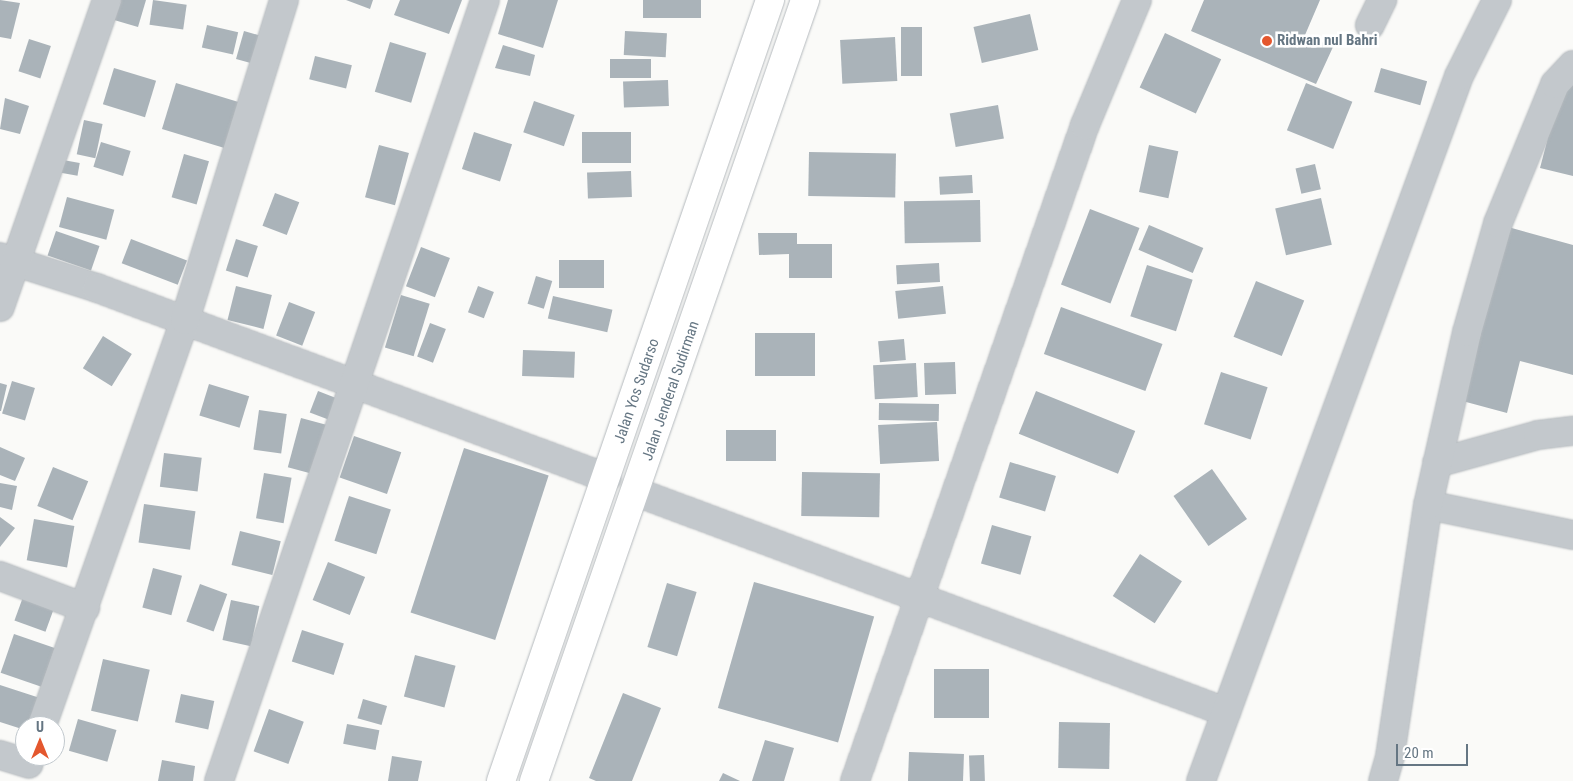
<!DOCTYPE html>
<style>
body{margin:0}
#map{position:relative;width:1573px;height:781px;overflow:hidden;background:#fafaf8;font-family:"Roboto Condensed",sans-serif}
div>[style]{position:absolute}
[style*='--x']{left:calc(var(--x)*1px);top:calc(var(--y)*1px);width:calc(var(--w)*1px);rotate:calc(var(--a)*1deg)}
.building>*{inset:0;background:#aab3b9;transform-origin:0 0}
.roads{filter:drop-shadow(0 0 1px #b4b9bd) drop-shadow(0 0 1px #b4b9bd)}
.minor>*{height:28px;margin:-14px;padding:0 14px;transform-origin:14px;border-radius:14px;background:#c3c8cc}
.highway>*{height:28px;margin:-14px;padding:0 14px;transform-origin:14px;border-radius:14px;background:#fff}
.dots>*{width:14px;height:14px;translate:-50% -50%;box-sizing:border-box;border:2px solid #fff;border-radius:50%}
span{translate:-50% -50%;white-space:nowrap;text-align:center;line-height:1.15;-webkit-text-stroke:5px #fff;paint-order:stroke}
.poi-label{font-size:15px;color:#657683;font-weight:700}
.left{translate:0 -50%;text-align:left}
.street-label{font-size:15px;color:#657683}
.north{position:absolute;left:15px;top:716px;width:50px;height:50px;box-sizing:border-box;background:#fff;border:1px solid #c1c8cd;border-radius:50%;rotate:0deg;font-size:14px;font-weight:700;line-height:20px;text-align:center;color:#657683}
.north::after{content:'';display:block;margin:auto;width:18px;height:22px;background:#e4572e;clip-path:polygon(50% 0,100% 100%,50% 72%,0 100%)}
.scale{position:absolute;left:1396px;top:744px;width:72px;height:22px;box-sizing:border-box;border:2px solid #657683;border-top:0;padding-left:6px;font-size:15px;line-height:18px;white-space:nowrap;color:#657683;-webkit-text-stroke:4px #fff;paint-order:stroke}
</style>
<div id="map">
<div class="building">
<i style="clip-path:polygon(0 0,20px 3px,11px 39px,0 37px)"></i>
<i style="clip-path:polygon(120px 0,146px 0,138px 27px,114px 20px)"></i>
<i style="left:153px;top:0;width:34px;height:25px;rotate:8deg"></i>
<i style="clip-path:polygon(346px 0,373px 0,370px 9px)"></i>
<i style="clip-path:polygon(400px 0,462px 0,449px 34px,394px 15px)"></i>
<i style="clip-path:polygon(508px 0,558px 0,543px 48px,498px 34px)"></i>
<i style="left:643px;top:0;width:58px;height:18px"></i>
<i style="clip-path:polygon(1204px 0,1320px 0,1305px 35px,1333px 47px,1316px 84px,1191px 31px)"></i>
<i style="left:1030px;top:14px;width:37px;height:58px;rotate:77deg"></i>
<i style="left:207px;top:25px;width:32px;height:23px;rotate:13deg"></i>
<i style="left:901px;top:27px;width:21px;height:49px"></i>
<i style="left:244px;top:31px;width:19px;height:29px;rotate:16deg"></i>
<i style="left:625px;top:31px;width:42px;height:24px;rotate:3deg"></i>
<i style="left:1165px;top:33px;width:62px;height:60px;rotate:25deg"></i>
<i style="left:895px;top:37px;width:44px;height:55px;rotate:87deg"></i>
<i style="left:29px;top:39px;width:23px;height:34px;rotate:18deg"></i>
<i style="left:390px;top:42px;width:38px;height:52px;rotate:17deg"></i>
<i style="clip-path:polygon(503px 45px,535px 55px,530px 76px,495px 68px)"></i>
<i style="left:315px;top:56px;width:38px;height:24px;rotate:14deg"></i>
<i style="left:610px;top:59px;width:41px;height:19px"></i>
<i style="left:114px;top:68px;width:44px;height:38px;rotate:17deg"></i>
<i style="left:1381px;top:68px;width:48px;height:25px;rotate:16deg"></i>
<i style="left:668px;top:80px;width:26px;height:45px;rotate:88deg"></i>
<i style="clip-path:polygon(1563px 80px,1573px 82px,1573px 176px,1540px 168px)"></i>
<i style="left:176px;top:83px;width:67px;height:48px;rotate:17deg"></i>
<i style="left:1306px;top:83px;width:50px;height:51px;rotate:22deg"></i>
<i style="clip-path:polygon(5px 98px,29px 106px,20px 134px,0 129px)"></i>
<i style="left:534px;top:101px;width:43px;height:33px;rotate:19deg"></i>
<i style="left:998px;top:105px;width:34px;height:49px;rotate:80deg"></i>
<i style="left:84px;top:120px;width:19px;height:35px;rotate:12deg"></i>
<i style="left:474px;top:132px;width:40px;height:39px;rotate:18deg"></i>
<i style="left:582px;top:132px;width:49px;height:31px"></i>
<i style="left:101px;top:142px;width:31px;height:26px;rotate:17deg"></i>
<i style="left:379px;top:145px;width:31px;height:54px;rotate:15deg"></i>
<i style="left:1149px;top:145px;width:30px;height:48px;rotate:12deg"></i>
<i style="left:809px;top:152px;width:87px;height:44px;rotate:1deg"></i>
<i style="left:184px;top:154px;width:26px;height:45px;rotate:16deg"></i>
<i style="left:63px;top:160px;width:17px;height:13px;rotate:10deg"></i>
<i style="left:1315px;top:164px;width:26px;height:20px;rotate:77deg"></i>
<i style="left:631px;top:171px;width:26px;height:44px;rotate:88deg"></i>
<i style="left:972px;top:175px;width:18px;height:33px;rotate:87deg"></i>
<i style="left:275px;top:193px;width:26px;height:35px;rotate:21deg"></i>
<i style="left:67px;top:197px;width:49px;height:31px;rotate:15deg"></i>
<i style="left:1321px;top:198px;width:48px;height:47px;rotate:77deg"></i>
<i style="left:980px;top:200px;width:42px;height:76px;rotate:89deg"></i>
<i style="left:1090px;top:209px;width:53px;height:81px;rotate:21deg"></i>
<i style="left:1149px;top:225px;width:59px;height:27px;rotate:23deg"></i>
<i style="clip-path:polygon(1501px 225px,1573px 245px,1573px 375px,1520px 361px,1507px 413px,1455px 399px)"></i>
<i style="left:56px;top:231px;width:46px;height:26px;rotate:19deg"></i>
<i style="clip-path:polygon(758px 233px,797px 233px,797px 244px,832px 244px,832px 278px,789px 278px,789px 254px,759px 255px)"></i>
<i style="left:131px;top:239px;width:60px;height:26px;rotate:21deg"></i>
<i style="left:236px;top:239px;width:23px;height:33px;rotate:18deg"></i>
<i style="left:421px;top:247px;width:31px;height:42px;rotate:21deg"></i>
<i style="left:559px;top:260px;width:45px;height:28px"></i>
<i style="left:939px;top:263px;width:19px;height:43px;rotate:87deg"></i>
<i style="left:1147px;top:265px;width:48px;height:54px;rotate:18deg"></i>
<i style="left:536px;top:276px;width:17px;height:29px;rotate:17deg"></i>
<i style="left:1256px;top:281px;width:52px;height:60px;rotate:22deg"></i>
<i style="left:236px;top:286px;width:37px;height:35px;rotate:14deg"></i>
<i style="left:478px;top:286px;width:17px;height:28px;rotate:21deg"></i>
<i style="left:943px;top:286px;width:28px;height:48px;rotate:84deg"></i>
<i style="left:401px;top:295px;width:30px;height:55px;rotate:17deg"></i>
<i style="left:553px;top:296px;width:61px;height:23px;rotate:13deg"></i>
<i style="left:289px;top:302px;width:28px;height:36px;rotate:21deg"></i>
<i style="left:1061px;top:307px;width:108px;height:50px;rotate:20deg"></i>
<i style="left:430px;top:323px;width:17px;height:36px;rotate:21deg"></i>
<i style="left:815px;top:333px;width:43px;height:60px;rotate:90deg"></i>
<i style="left:103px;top:336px;width:34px;height:38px;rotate:32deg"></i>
<i style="left:904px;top:339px;width:21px;height:26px;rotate:85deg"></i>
<i style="left:523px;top:350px;width:52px;height:26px;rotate:2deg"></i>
<i style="left:955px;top:362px;width:32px;height:31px;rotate:88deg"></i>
<i style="left:916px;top:363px;width:34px;height:43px;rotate:87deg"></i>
<i style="left:1221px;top:372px;width:49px;height:55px;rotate:18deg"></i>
<i style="left:12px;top:381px;width:24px;height:34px;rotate:17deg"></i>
<i style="clip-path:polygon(0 383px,7px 385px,1px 411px,0 411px)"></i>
<i style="left:209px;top:384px;width:42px;height:33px;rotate:17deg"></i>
<i style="left:318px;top:391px;width:22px;height:23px;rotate:21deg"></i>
<i style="left:1036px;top:391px;width:107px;height:46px;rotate:22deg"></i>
<i style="left:879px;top:403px;width:60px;height:17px;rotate:1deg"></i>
<i style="left:259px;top:410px;width:28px;height:40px;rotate:8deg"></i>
<i style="left:301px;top:418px;width:27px;height:51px;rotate:15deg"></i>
<i style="left:937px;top:422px;width:39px;height:59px;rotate:87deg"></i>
<i style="left:726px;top:430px;width:50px;height:31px"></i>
<i style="left:354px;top:436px;width:50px;height:44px;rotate:19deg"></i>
<i style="clip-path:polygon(0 447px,25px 458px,15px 481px,0 475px)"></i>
<i style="left:464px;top:448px;width:89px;height:173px;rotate:18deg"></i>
<i style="left:164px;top:453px;width:38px;height:34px;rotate:7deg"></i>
<i style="left:1010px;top:462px;width:48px;height:37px;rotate:17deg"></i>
<i style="left:53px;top:467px;width:38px;height:42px;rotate:22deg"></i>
<i style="left:1212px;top:469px;width:61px;height:47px;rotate:55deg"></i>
<i style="left:802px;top:472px;width:78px;height:44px;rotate:1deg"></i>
<i style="left:264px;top:473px;width:28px;height:46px;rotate:10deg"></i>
<i style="clip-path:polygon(0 483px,17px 486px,12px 510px,0 507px)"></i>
<i style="left:349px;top:496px;width:44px;height:47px;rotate:18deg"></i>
<i style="left:144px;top:504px;width:52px;height:39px;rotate:8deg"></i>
<i style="clip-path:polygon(0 517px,15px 528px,0 547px)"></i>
<i style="left:34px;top:519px;width:41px;height:42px;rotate:10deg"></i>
<i style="left:992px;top:525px;width:41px;height:40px;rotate:16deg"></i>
<i style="left:240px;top:531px;width:42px;height:35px;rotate:14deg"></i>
<i style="left:1140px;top:554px;width:50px;height:50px;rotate:33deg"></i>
<i style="left:328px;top:562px;width:40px;height:41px;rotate:22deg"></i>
<i style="left:153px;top:568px;width:30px;height:41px;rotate:15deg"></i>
<i style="left:754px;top:582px;width:125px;height:131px;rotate:16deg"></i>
<i style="left:667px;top:583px;width:31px;height:67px;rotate:17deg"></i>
<i style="left:200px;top:584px;width:29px;height:40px;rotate:20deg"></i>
<i style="left:23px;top:597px;width:33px;height:25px;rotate:20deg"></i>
<i style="left:231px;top:600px;width:29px;height:41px;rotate:12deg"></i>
<i style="left:302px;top:630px;width:44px;height:33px;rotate:18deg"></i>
<i style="left:14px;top:634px;width:43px;height:41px;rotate:19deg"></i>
<i style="left:415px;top:655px;width:42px;height:43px;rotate:15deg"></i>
<i style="left:103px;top:659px;width:48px;height:53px;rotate:13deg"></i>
<i style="left:989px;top:669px;width:49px;height:55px;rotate:90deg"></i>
<i style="clip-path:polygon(0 685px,43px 699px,34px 726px,25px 726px,25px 730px,0 722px)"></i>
<i style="clip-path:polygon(623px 693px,661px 708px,632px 781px,596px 781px,589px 778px)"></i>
<i style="left:181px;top:694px;width:34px;height:29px;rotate:12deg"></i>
<i style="left:363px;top:699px;width:25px;height:20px;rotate:16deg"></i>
<i style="left:269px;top:709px;width:37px;height:45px;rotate:20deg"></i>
<i style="left:78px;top:719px;width:40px;height:33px;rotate:16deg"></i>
<i style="left:1059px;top:722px;width:51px;height:46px;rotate:1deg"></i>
<i style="left:347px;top:724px;width:33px;height:20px;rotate:11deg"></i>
<i style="clip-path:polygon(765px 740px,794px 748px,784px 781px,752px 781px)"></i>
<i style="left:909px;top:752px;width:55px;height:29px;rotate:2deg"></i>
<i style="left:984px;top:755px;width:26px;height:15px;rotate:88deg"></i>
<i style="clip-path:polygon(392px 756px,422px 761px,418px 781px,388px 781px)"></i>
<i style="clip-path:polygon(162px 760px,195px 766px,193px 781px,158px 781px)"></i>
<i style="clip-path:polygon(723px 773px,740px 781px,719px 781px)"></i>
</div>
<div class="roads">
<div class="minor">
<i style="--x:1370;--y:25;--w:28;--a:-64"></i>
<i style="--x:0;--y:257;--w:102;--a:17.7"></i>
<i style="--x:97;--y:288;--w:544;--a:20.43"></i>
<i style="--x:0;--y:307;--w:325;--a:-70.8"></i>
<i style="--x:1437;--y:463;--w:105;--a:-15.5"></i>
<i style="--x:1538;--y:435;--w:35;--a:-7"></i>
<i style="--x:636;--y:492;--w:630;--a:20.45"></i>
<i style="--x:1428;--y:505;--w:148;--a:11.7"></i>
<i style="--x:0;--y:576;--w:91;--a:20.6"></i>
<i style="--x:42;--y:726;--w:430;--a:-70.6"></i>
<i style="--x:185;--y:320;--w:335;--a:-72.8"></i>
<i style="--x:0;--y:755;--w:30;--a:17"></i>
<i style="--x:219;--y:781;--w:825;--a:-71.19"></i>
<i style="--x:855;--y:781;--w:695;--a:-70.68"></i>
<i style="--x:1085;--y:125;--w:135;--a:-67.4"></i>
<i style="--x:1201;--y:781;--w:751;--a:-69.9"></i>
<i style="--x:1459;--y:76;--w:85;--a:-63.4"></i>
<i style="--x:1383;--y:781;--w:26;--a:-74"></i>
<i style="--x:1390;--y:756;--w:254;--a:-81.4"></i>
<i style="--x:1428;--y:505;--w:177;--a:-77.3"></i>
<i style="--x:1467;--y:332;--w:113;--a:-74.1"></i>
<i style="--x:1498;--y:223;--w:150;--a:-67.7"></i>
<i style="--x:1555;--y:84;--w:26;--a:-47"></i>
</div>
<div class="highway">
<i style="--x:501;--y:781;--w:826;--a:-70.99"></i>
<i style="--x:534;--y:781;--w:827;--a:-70.86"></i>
</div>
</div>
<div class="dots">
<i style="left:1267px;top:41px;background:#e4572e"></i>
</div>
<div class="poi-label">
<span class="left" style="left:1277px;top:41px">Ridwan nul Bahri</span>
</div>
<div class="street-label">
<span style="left:637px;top:391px;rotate:-71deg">Jalan Yos Sudarso</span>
<span style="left:671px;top:391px;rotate:-71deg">Jalan Jenderal Sudirman</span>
</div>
<div class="north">U</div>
<div class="scale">20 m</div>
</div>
